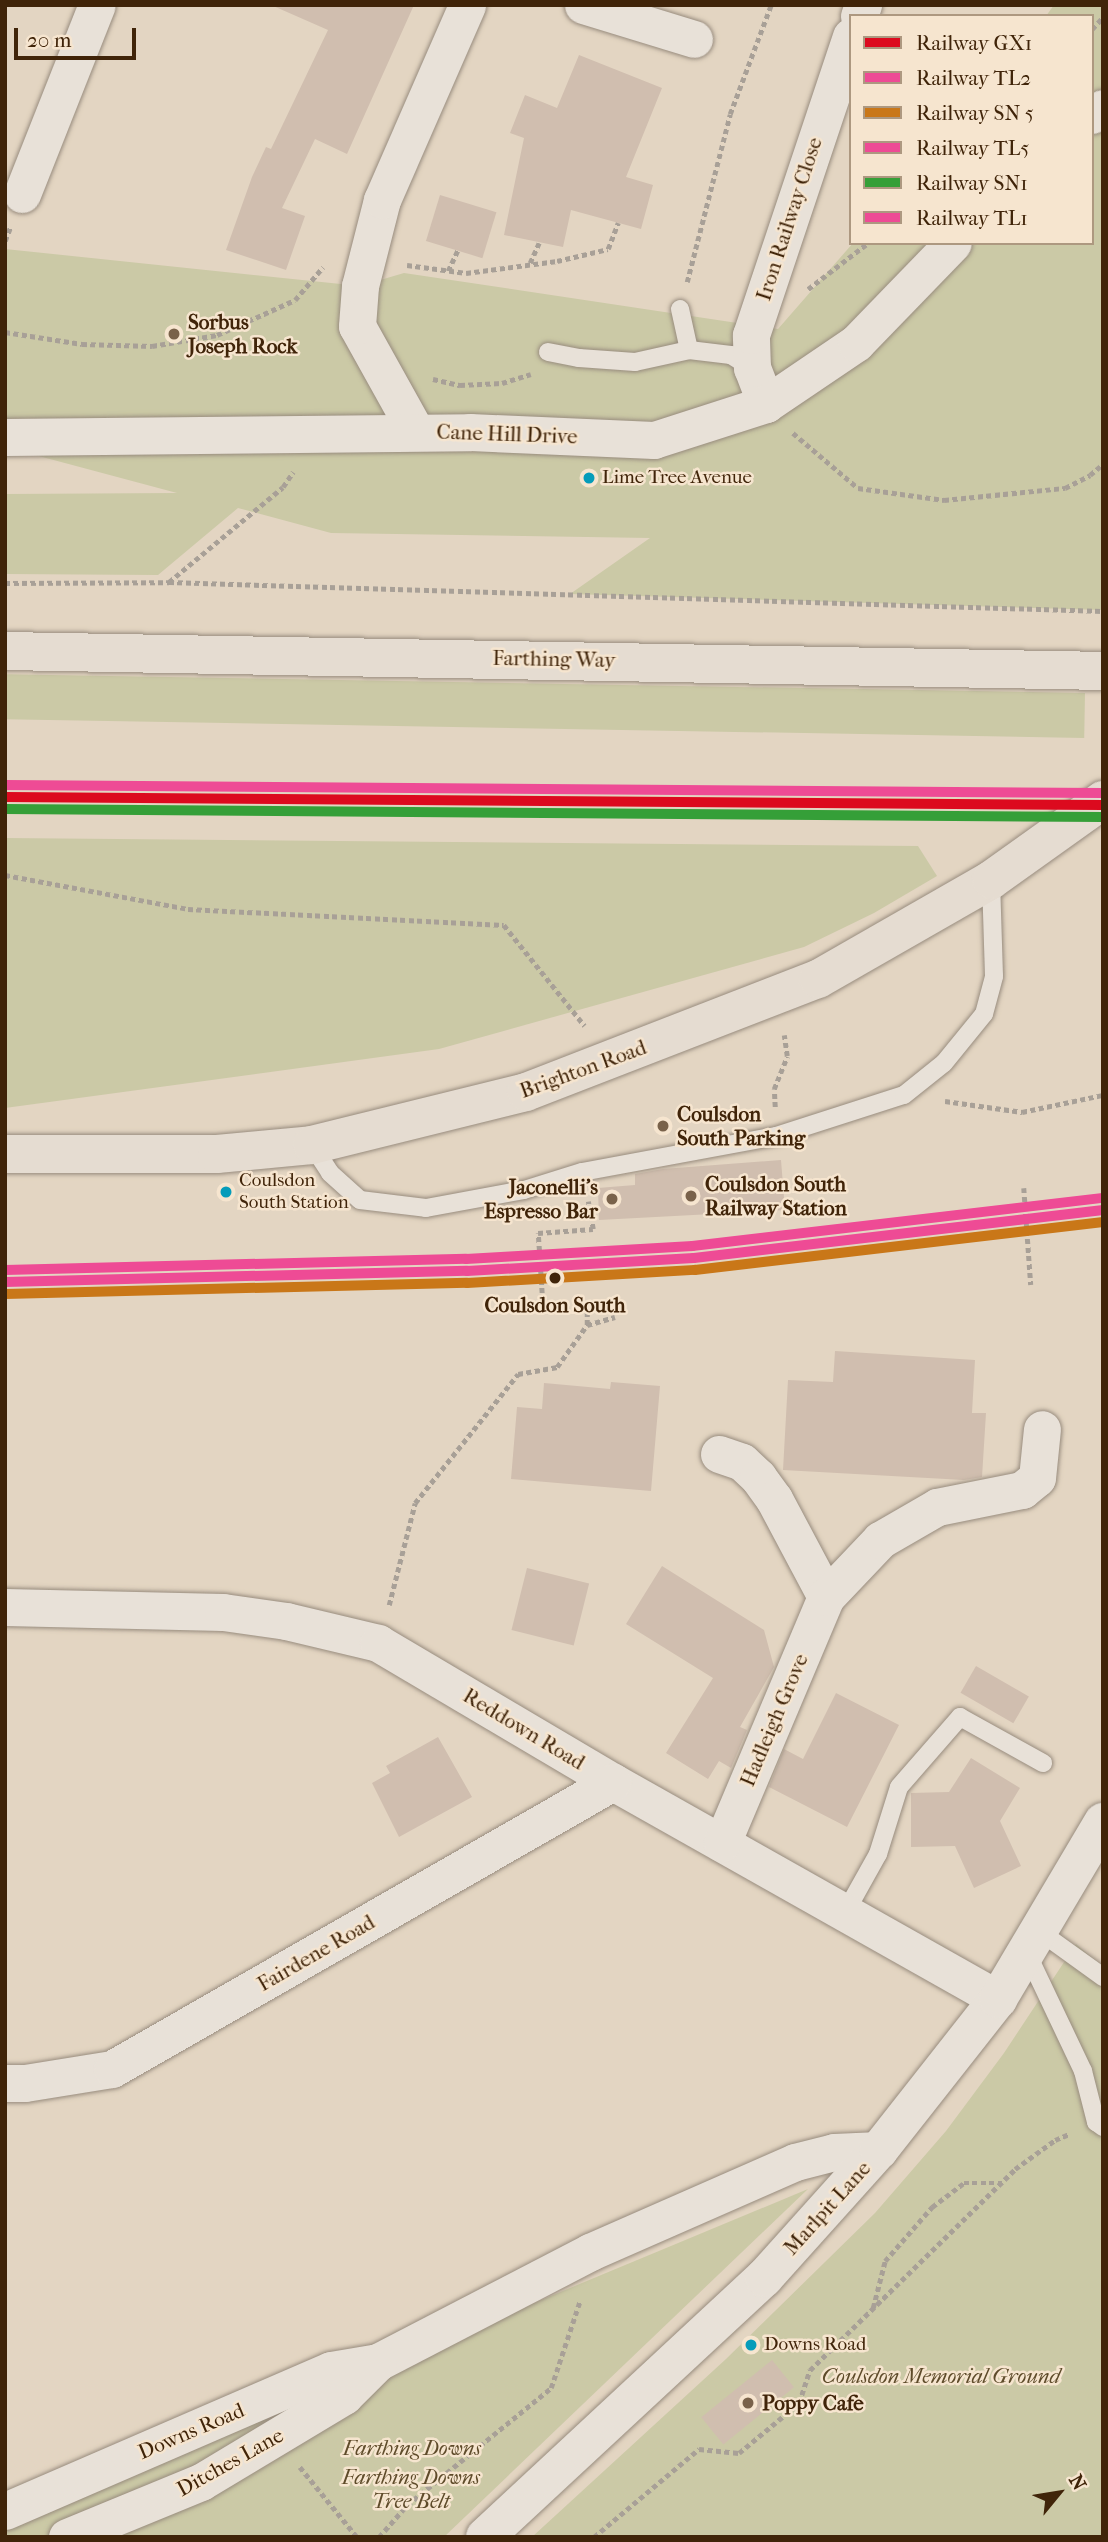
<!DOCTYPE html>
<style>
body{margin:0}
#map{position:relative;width:1108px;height:2542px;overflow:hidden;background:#e3d5c2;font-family:"IM FELL French Canon",serif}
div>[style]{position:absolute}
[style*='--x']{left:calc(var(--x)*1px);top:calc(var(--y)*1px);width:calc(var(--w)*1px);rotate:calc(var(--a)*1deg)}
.green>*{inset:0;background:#cbc9a6;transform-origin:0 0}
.building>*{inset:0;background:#d0beaf;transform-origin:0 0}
.path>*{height:4.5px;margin-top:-2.25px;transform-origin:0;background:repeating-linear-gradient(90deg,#a8a097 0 5px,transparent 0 8.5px)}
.roads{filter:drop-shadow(0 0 2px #988c7e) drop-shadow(0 0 2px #988c7e)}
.lane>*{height:18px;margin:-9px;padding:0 9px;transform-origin:9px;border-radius:9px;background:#e8e1d8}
.street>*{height:37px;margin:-18.5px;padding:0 18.5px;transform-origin:18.5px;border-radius:18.5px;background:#e8e1d8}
.secondary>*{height:38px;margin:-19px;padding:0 19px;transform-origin:19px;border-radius:19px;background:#e8e1d8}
.primary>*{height:38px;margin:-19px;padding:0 19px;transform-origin:19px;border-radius:19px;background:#e5dcd1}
.highway>*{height:38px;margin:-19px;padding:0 19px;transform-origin:19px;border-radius:19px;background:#e5dcd1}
.rail-1>*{height:10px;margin:-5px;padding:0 5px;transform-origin:5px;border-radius:5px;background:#dc0a1e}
.rail-2>*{height:10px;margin:-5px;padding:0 5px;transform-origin:5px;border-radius:5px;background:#ee4b95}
.rail-3>*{height:10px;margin:-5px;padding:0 5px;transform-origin:5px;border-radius:5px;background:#c97718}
.rail-4>*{height:10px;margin:-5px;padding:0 5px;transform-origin:5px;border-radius:5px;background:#ee4b95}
.rail-5>*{height:10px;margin:-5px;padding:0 5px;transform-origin:5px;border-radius:5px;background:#359f38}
.rail-6>*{height:10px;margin:-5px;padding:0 5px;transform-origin:5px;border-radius:5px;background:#ee4b95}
.dots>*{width:19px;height:19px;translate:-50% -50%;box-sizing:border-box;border:4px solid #f6e5cf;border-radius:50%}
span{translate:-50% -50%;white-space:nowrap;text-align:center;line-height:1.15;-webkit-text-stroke:5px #f6e5cf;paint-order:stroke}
.bus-label{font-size:19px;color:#402409}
.left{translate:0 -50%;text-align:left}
.street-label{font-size:21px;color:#402409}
.poi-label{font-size:21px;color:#402409;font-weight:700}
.right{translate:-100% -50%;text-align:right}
.stop-label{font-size:21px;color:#402409;font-weight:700}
.park-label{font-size:21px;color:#5e4b2a;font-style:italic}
.frame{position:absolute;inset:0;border:7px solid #402409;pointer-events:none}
.legend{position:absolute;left:849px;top:14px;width:245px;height:231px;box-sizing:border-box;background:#f6e5cf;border:2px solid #ad9880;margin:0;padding:9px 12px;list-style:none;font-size:21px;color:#402409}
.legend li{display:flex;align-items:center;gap:14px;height:35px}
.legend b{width:35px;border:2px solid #ad9880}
.north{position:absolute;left:1024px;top:2458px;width:70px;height:70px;-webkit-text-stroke:5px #f6e5cf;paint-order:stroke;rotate:60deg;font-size:19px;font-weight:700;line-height:28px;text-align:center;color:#402409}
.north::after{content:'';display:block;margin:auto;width:24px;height:32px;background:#402409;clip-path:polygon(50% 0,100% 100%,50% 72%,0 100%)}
.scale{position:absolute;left:14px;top:28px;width:122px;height:32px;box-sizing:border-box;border:4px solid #402409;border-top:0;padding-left:9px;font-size:21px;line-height:24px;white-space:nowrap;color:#402409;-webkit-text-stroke:5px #f6e5cf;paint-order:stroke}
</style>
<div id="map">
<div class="green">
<i style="clip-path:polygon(1054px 5px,1103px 5px,1103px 610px,570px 594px,650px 538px,331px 533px,238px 508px,158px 575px,5px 574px,5px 494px,177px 493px,5px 447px,5px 249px,360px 286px,404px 273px,778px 329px,853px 243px,1092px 243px,1092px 16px,1046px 16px)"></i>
<i style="left:1085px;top:693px;width:45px;height:1080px;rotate:91deg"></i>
<i style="clip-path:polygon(5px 838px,918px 846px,937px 876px,874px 913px,804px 947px,439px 1049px,5px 1108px)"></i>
<i style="clip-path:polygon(1076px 1944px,1103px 1967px,1103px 2537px,532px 2537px,726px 2359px,875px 2213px,946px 2131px,1004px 2053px)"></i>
<i style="clip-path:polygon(808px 2189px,444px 2537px,5px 2537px,5px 2523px)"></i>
</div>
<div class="building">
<i style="clip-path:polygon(271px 5px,414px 5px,347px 154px,315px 139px,282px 208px,305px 216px,286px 270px,226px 250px,252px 177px,266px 147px,271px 149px,328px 30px)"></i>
<i style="clip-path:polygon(579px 55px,662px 88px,626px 177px,653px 185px,641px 229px,571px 210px,563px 247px,504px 235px,524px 138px,510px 133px,525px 95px,557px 108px)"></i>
<i style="left:440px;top:195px;width:59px;height:48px;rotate:17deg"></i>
<i style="clip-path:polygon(781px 1160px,785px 1210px,599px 1220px,598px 1188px,635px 1185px,635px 1174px,663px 1169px)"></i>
<i style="clip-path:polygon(835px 1351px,975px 1360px,972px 1413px,986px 1413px,982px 1477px,964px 1480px,783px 1470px,788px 1380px,833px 1382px)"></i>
<i style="clip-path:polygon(611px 1382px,660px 1386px,651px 1491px,511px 1479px,517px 1407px,542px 1409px,544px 1383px,610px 1389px)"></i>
<i style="clip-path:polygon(662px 1566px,764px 1630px,774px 1667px,740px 1727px,747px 1730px,731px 1768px,719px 1761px,708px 1779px,666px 1753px,713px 1678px,626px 1624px)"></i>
<i style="left:527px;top:1568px;width:64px;height:64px;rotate:14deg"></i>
<i style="left:976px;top:1666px;width:61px;height:31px;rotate:30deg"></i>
<i style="clip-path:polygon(836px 1693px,899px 1725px,847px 1827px,769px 1787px,784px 1749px,803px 1759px)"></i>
<i style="clip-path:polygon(438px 1737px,472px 1797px,399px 1837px,372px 1783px,390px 1773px,386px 1766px)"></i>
<i style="clip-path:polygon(971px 1758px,1020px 1788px,1000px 1821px,1021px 1866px,974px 1888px,955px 1846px,911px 1847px,911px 1793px,949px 1792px)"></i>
<i style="left:772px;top:2360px;width:35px;height:91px;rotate:51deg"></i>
</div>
<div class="path">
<i style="--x:1092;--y:29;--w:16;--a:-47"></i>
<i style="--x:5;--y:241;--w:14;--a:-69"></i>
<i style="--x:530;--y:263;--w:22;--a:-66"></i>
<i style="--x:407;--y:265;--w:60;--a:7.7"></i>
<i style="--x:466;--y:273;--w:92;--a:-7.5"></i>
<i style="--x:557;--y:261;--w:52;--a:-13.2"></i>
<i style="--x:608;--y:249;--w:28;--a:-69"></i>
<i style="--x:448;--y:271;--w:23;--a:-65"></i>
<i style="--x:687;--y:282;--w:173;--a:-75.6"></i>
<i style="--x:730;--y:114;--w:116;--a:-69.4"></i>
<i style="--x:808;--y:289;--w:76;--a:-37.5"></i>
<i style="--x:5;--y:332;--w:78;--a:8.9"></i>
<i style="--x:82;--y:344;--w:70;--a:1.6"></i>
<i style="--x:152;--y:346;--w:66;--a:-9.6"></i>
<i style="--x:217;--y:335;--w:85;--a:-24.2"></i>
<i style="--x:295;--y:300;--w:43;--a:-49.7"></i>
<i style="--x:433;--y:379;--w:28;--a:13"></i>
<i style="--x:460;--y:385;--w:42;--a:-2.7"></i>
<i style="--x:502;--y:383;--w:30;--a:-17"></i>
<i style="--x:793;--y:433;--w:85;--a:40.2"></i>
<i style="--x:858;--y:488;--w:87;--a:7.9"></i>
<i style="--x:944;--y:500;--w:122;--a:-5.7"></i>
<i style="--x:1065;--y:488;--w:28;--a:-27"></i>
<i style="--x:1090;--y:475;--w:17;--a:-40"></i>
<i style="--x:169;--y:582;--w:148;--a:-39.8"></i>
<i style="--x:283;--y:487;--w:18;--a:-56"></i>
<i style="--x:5;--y:583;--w:164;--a:-0.3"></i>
<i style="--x:169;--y:582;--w:934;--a:1.78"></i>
<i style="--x:5;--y:875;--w:186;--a:10.5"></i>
<i style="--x:188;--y:909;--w:316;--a:2.9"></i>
<i style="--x:504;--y:925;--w:129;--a:51.3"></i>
<i style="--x:945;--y:1101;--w:78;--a:8.1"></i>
<i style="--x:1022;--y:1112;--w:83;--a:-11.9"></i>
<i style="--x:775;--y:1107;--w:18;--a:-93"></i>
<i style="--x:774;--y:1089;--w:35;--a:-68"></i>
<i style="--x:787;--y:1056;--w:21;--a:-98"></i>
<i style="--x:1024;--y:1188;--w:97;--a:85.9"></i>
<i style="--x:587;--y:1325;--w:29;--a:-16"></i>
<i style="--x:389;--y:1605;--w:105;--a:-75.7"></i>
<i style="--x:415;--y:1503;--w:165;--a:-51.4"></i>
<i style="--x:518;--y:1374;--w:40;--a:-10"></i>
<i style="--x:557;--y:1367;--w:52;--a:-54.5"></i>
<i style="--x:587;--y:1325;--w:17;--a:-90"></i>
<i style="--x:587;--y:1308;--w:44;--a:177.4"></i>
<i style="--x:543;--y:1310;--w:77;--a:-93.7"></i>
<i style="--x:538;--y:1233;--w:55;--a:-4.2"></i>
<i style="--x:593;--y:1229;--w:28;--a:-100"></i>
<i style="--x:873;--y:2308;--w:49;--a:-75.7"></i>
<i style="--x:885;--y:2261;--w:72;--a:-49"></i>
<i style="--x:932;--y:2207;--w:40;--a:-37"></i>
<i style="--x:964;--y:2183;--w:38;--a:0"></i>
<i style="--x:300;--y:2467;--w:90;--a:50.8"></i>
<i style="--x:379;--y:2537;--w:43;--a:-48.8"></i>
<i style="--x:407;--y:2505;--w:186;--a:-39.1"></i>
<i style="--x:551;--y:2388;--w:92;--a:-71.6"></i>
<i style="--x:594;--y:2537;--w:137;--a:-40"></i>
<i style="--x:699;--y:2449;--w:40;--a:5.7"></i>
<i style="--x:739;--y:2453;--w:78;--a:-39.8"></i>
<i style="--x:799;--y:2403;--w:35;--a:-72"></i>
<i style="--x:810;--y:2370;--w:287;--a:-44.4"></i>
<i style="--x:1015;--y:2169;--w:49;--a:-35.9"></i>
<i style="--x:1055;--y:2140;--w:15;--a:-23"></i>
</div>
<div class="roads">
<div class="lane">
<i style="--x:680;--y:309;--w:42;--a:77.6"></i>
<i style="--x:689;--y:350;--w:42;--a:6.8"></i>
<i style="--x:731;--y:355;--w:25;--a:32"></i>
<i style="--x:548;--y:352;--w:32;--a:11"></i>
<i style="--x:579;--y:358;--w:56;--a:4.1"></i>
<i style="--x:635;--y:362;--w:55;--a:-12.5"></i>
<i style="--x:312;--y:1145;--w:33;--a:57"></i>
<i style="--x:330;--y:1173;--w:40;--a:42"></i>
<i style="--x:360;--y:1200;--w:66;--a:6.9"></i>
<i style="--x:426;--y:1208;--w:100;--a:-10.4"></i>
<i style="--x:524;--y:1190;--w:61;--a:-17.2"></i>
<i style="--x:582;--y:1172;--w:197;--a:-10.5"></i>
<i style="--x:776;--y:1136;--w:134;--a:-17.8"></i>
<i style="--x:904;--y:1095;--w:51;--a:-38.7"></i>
<i style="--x:944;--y:1063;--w:63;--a:-50.8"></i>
<i style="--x:984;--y:1014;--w:39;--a:-75"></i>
<i style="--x:994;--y:976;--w:96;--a:-91.8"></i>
<i style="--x:845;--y:1913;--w:68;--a:-60.8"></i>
<i style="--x:878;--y:1854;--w:70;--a:-72.6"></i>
<i style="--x:899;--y:1787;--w:93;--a:-48.9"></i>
<i style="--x:960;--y:1717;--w:95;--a:29"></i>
<i style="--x:1039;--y:1931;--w:79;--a:35.7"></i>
<i style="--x:1027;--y:1953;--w:131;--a:64.6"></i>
<i style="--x:1083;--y:2071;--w:53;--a:75.7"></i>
<i style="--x:1096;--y:2122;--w:9;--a:36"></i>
</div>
<div class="street">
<i style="--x:583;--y:5;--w:116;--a:17"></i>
<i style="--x:859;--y:16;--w:12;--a:-70"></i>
<i style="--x:1092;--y:115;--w:13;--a:-32"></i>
<i style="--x:22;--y:194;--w:203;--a:-68.4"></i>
<i style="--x:766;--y:404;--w:39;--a:-111"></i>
<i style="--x:752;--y:368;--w:33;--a:-92"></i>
<i style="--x:751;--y:335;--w:315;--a:-71.5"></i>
<i style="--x:416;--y:432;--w:121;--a:-119.1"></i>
<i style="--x:357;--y:326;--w:40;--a:-85.7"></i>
<i style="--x:360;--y:286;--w:89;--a:-75.7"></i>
<i style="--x:382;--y:200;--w:213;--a:-66.4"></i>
<i style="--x:5;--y:437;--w:465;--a:-0.6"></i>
<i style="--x:470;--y:432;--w:184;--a:2.5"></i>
<i style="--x:654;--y:440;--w:118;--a:-17.8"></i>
<i style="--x:766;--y:404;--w:109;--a:-34.1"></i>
<i style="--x:856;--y:343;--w:139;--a:-45.9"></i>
<i style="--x:719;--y:1454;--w:24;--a:19"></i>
<i style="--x:742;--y:1462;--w:22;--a:43"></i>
<i style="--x:758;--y:1477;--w:27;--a:54"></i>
<i style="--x:774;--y:1499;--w:111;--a:62"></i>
<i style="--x:5;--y:1607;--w:218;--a:1.3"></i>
<i style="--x:223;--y:1612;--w:64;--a:8.1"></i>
<i style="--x:286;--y:1621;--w:95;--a:13.4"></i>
<i style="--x:378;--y:1643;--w:273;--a:30.6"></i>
<i style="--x:613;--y:1782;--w:442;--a:29.4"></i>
<i style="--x:722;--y:1843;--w:267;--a:-67.1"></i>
<i style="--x:826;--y:1597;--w:79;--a:-46.5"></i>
<i style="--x:880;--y:1540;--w:66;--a:-30.1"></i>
<i style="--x:937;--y:1507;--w:87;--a:-11.3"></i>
<i style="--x:1022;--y:1490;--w:19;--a:-39"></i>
<i style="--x:1037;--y:1478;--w:49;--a:-84.2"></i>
<i style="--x:5;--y:2083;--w:20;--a:0"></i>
<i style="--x:25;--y:2083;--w:88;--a:-9.1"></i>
<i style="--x:112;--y:2069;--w:577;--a:-29.81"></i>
<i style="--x:5;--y:2511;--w:355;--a:-23.4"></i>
<i style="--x:331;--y:2370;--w:48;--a:-9.7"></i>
<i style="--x:378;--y:2362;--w:239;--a:-27.4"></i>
<i style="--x:590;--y:2252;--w:224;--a:-23.7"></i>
<i style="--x:795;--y:2162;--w:40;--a:-14.4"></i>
<i style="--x:834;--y:2152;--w:45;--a:-2.5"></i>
<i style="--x:67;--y:2537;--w:145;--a:-22.3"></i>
<i style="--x:201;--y:2482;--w:167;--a:-31"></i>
<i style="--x:344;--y:2396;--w:48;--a:-45"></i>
</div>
<div class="secondary">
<i style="--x:485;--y:2537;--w:381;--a:-42.9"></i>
<i style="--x:764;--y:2278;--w:172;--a:-48.1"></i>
<i style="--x:879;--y:2150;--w:192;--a:-51.8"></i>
<i style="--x:998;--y:1999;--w:206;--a:-59.3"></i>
</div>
<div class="primary">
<i style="--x:5;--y:1154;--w:212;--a:0"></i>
<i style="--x:217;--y:1154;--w:95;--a:-5.4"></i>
<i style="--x:312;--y:1145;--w:220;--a:-13.9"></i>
<i style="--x:526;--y:1092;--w:313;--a:-21.2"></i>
<i style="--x:818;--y:979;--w:199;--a:-29.8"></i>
<i style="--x:991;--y:880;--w:138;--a:-35.5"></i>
</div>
<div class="highway">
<i style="--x:5;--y:651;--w:1098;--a:1.04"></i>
</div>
</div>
<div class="rail-1">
<i style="--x:5;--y:797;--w:1098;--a:0.42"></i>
</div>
<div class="rail-2">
<i style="--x:5;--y:1282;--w:462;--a:-1.4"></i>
<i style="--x:467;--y:1271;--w:227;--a:-3.3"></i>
<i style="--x:694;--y:1258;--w:412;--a:-6.7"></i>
</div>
<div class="rail-3">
<i style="--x:5;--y:1294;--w:462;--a:-1.4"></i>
<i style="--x:467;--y:1283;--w:228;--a:-3.3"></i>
<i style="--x:695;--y:1270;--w:411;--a:-6.7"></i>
</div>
<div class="rail-4">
<i style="--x:5;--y:1270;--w:461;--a:-1.4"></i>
<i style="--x:466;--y:1259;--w:227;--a:-3.3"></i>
<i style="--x:693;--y:1246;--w:412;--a:-6.7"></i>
</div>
<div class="rail-5">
<i style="--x:5;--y:809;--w:1098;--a:0.42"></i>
</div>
<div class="rail-6">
<i style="--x:5;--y:785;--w:1098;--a:0.42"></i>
</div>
<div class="dots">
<i style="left:174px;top:334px;background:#79624a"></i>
<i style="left:589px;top:478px;background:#069cba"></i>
<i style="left:663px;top:1126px;background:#79624a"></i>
<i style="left:226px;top:1192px;background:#069cba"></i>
<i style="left:691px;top:1196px;background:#79624a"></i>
<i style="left:612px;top:1199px;background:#79624a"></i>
<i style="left:555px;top:1278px;background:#402409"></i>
<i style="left:751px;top:2345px;background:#069cba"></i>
<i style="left:748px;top:2403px;background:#79624a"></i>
</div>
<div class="bus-label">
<span class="left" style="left:602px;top:478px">Lime Tree Avenue</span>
<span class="left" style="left:239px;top:1192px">Coulsdon<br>South Station</span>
<span class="left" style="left:764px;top:2345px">Downs Road</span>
</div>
<div class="street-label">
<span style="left:789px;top:219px;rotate:-72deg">Iron Railway Close</span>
<span style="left:507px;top:434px;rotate:2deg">Cane Hill Drive</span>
<span style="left:554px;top:659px;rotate:1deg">Farthing Way</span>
<span style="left:583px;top:1069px;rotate:-20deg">Brighton Road</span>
<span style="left:774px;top:1720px;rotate:-67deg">Hadleigh Grove</span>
<span style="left:524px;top:1729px;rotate:31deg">Reddown Road</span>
<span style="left:316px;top:1953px;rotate:-30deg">Fairdene Road</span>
<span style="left:827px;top:2208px;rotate:-48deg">Marlpit Lane</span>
<span style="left:191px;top:2431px;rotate:-23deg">Downs Road</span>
<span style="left:230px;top:2462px;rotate:-29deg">Ditches Lane</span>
</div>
<div class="poi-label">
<span class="left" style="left:188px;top:334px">Sorbus<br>Joseph Rock</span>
<span class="left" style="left:677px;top:1126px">Coulsdon<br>South Parking</span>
<span class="left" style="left:705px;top:1196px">Coulsdon South<br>Railway Station</span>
<span class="right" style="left:598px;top:1199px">Jaconelli's<br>Espresso Bar</span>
<span class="left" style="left:762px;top:2403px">Poppy Cafe</span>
</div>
<div class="stop-label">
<span style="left:555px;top:1305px">Coulsdon South</span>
</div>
<div class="park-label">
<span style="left:941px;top:2376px">Coulsdon Memorial Ground</span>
<span style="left:412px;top:2448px">Farthing Downs</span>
<span style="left:411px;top:2489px">Farthing Downs<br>Tree Belt</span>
</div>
<div class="frame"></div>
<ul class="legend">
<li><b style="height:9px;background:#dc0a1e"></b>Railway GX1</li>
<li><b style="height:9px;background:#ee4b95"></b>Railway TL2</li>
<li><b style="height:9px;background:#c97718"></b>Railway SN 5</li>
<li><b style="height:9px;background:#ee4b95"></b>Railway TL5</li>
<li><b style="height:9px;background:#359f38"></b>Railway SN1</li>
<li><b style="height:9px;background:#ee4b95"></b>Railway TL1</li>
</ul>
<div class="north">N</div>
<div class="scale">20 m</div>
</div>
